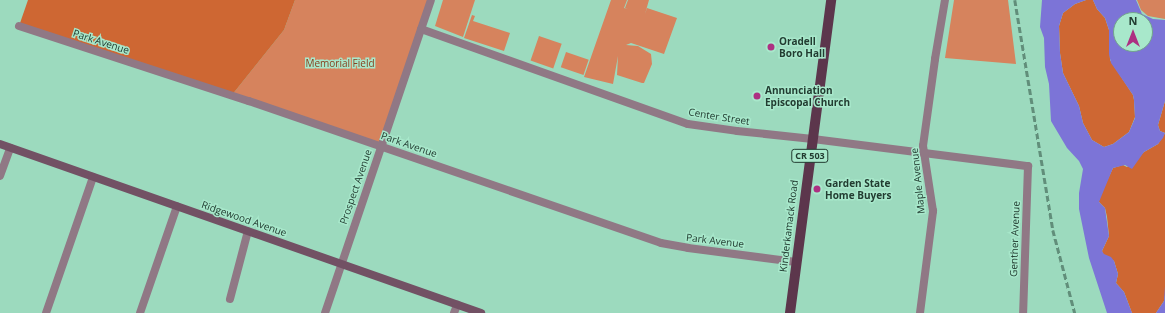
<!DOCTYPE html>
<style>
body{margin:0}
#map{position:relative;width:1165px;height:313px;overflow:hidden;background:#9cdabe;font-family:"Open Sans",sans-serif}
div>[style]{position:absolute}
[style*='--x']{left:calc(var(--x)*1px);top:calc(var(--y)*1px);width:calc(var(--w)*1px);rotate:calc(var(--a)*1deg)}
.green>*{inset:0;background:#d6835d;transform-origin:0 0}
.forest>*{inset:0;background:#ce6733}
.water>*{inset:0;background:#7c74d7}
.street>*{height:8px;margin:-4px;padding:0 4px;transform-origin:4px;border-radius:4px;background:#907885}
.secondary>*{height:8px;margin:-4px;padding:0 4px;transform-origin:4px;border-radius:4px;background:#725164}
.primary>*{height:10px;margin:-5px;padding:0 5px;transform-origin:5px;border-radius:5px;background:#5c364c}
.rail>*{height:2.5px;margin-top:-1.25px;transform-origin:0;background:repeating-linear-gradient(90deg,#618e7a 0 6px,transparent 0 9px)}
.dots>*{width:11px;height:11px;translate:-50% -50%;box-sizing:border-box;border:2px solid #a8e8cb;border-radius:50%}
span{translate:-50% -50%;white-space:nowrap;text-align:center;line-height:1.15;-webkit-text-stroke:3px #a8e8cb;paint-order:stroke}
.shield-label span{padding:1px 3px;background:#a8e8cb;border:1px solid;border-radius:3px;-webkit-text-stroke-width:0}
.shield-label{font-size:9px;color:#223c31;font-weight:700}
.poi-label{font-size:10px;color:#223c31;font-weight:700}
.left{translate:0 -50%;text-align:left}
.street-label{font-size:10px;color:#223c31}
.park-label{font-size:10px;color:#86411f}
.north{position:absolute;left:1113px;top:12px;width:40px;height:40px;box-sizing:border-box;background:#a8e8cb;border:1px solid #72a38d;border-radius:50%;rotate:0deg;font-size:11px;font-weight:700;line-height:16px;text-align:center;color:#223c31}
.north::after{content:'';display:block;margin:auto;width:14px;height:18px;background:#ad3082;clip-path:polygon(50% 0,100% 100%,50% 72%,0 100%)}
</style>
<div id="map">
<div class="green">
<i style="clip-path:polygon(295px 0,431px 0,381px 146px,232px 95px,284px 30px)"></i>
<i style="clip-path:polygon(443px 0,475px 0,463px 37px,435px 26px)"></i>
<i style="clip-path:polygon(611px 0,627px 0,624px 8px,628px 9px,625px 8px,628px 0,649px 0,645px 14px,647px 8px,677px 18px,664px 54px,631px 43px,626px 45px,638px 46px,651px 54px,652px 64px,644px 83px,642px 83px,617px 75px,618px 56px,613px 84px,584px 77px)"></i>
<i style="clip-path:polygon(954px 0,1008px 0,1016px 64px,945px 58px)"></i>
<i style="clip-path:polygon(1137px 0,1165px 0,1165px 19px,1148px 16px,1141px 10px)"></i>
<i style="clip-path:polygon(472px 15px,475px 16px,473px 21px,510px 33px,504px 51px,464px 38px)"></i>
<i style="left:539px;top:36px;width:24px;height:26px;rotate:19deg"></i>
<i style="left:566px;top:52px;width:24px;height:16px;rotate:19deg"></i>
</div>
<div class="forest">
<i style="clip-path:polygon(28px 0,295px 0,284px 30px,232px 95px,19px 26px)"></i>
<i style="clip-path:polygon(1086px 0,1093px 0,1097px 9px,1105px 18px,1109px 30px,1110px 60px,1133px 95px,1134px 100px,1135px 117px,1129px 132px,1113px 144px,1104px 147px,1092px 140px,1083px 123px,1079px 106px,1063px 73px,1060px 53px,1059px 26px,1063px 13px,1075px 4px)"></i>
<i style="clip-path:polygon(1165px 101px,1165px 295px,1164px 301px,1156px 313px,1132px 313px,1124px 292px,1116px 283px,1118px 274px,1114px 261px,1103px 254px,1102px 251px,1109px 236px,1107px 217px,1105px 208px,1099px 202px,1099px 198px,1113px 168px,1123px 165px,1127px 167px,1144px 152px,1158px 144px,1165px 133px,1160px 131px,1158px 125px)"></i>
</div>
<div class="water">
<i style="clip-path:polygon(evenodd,1042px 0,1086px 0,1075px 4px,1063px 13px,1059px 26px,1060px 53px,1063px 73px,1079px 106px,1083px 123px,1092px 140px,1104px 147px,1113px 144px,1129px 132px,1135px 118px,1134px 100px,1133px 95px,1111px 63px,1109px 54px,1109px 30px,1105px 18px,1097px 9px,1093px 0,1136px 0,1142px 14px,1153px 19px,1165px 20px,1165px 101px,1158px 125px,1160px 131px,1165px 133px,1163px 138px,1158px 144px,1144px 152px,1132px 169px,1125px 165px,1113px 168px,1099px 202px,1105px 208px,1109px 236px,1102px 251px,1104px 254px,1111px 257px,1114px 261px,1118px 274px,1116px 283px,1124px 292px,1132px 313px,1107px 313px,1089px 258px,1079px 209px,1079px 193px,1083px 169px,1079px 161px,1067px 148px,1051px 121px,1049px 84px,1045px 67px,1044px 38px,1040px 27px,1042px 0,1121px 20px,1145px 20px,1145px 44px,1121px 44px,1121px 20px)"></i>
<i style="clip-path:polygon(1165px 286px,1165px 313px,1156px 313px,1164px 301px)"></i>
</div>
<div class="street">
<i style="--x:19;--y:26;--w:242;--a:18.1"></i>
<i style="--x:249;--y:101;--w:436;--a:19"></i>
<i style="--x:661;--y:243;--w:27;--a:10"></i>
<i style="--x:688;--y:248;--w:109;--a:7.4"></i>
<i style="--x:421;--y:29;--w:283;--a:19.6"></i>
<i style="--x:688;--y:124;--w:49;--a:8.1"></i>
<i style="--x:737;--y:131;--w:76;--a:6"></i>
<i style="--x:813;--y:139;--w:217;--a:7.2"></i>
<i style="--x:1028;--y:166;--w:147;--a:91.9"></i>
<i style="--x:0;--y:176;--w:30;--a:-70"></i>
<i style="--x:230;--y:299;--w:70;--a:-75.2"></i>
<i style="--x:46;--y:313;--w:144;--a:-70.9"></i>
<i style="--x:140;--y:313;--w:113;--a:-70.9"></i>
<i style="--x:325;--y:313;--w:330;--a:-71.3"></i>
<i style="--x:454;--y:313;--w:9;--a:-69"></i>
<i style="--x:920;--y:313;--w:103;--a:-82.7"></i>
<i style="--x:933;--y:211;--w:66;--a:-98.7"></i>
<i style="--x:923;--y:146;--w:88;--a:-82.1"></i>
<i style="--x:935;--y:59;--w:60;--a:-80.4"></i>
</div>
<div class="secondary">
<i style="--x:0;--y:144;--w:510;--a:19.36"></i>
</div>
<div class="primary">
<i style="--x:790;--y:313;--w:316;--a:-82.5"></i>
</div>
<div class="rail">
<i style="--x:1015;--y:0;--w:233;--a:80.6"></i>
<i style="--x:1053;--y:230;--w:86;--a:75.2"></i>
</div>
<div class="dots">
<i style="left:771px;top:47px;background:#ad3082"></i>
<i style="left:757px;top:96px;background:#ad3082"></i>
<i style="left:817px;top:189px;background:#ad3082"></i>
</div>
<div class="shield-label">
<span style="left:810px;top:156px">CR 503</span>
</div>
<div class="poi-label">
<span class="left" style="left:779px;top:47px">Oradell<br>Boro Hall</span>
<span class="left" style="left:765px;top:96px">Annunciation<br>Episcopal Church</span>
<span class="left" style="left:825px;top:189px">Garden State<br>Home Buyers</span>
</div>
<div class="street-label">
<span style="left:101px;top:42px;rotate:18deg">Park Avenue</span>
<span style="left:719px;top:117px;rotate:9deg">Center Street</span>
<span style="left:409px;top:145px;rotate:19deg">Park Avenue</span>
<span style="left:918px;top:181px;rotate:-96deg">Maple Avenue</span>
<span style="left:356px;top:187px;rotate:-71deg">Prospect Avenue</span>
<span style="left:244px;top:219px;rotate:19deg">Ridgewood Avenue</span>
<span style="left:789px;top:226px;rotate:-83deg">Kinderkamack Road</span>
<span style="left:1015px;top:239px;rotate:-88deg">Genther Avenue</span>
<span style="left:715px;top:241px;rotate:7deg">Park Avenue</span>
</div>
<div class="park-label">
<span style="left:340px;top:64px">Memorial Field</span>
</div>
<div class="north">N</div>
</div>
